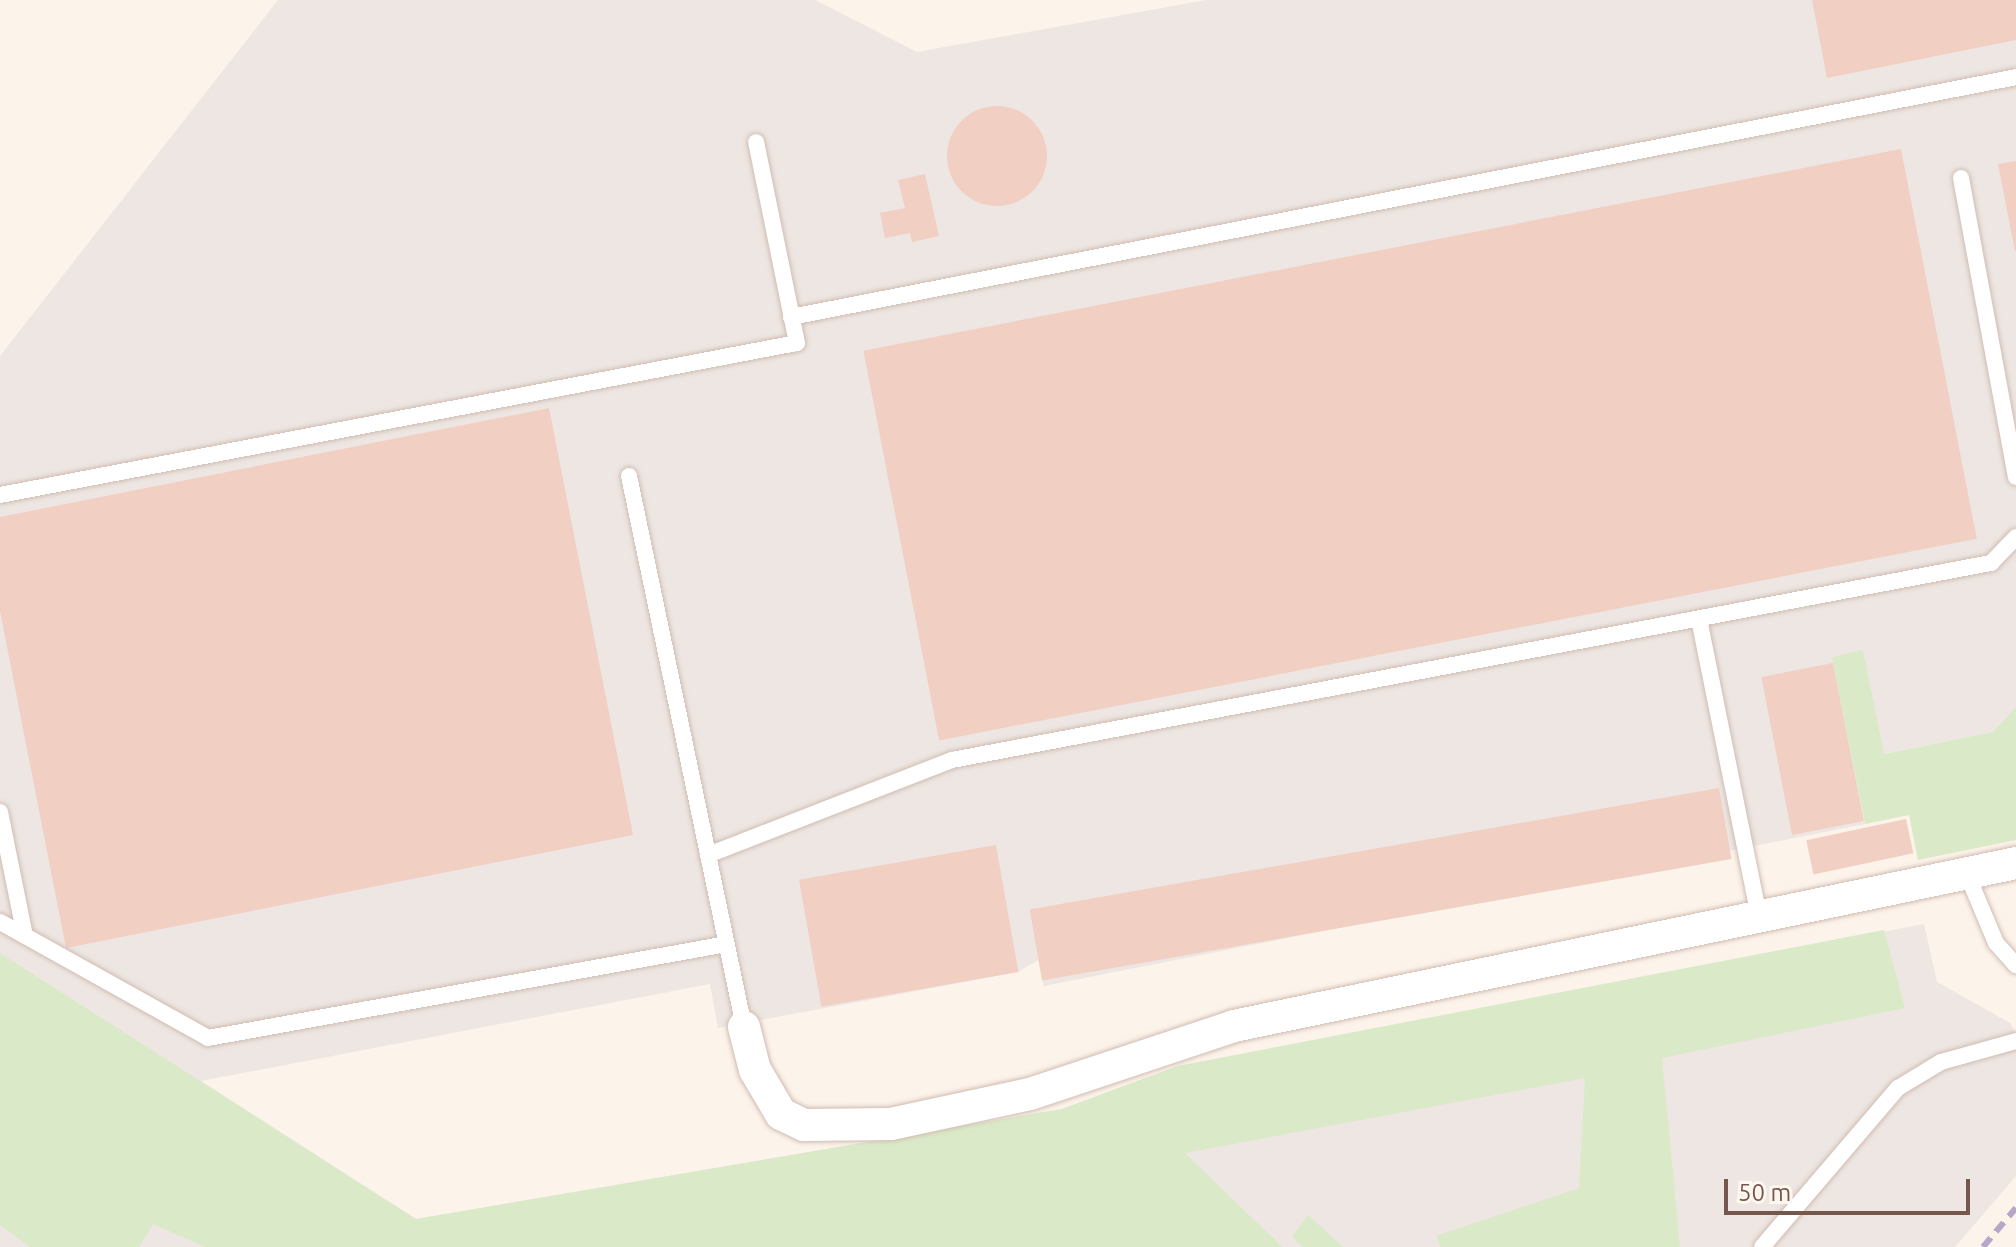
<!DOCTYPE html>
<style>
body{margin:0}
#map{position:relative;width:2016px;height:1247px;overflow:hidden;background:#fcf3ea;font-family:Ubuntu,sans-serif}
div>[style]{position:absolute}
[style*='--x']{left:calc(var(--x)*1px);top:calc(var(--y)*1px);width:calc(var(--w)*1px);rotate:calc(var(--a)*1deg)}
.industrial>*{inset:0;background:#ede6e2}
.green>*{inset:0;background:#daeac8}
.building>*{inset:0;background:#f1cfc2;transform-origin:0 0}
.round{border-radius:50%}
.roads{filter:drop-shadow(0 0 2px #d0bcb2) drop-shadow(0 0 2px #d0bcb2)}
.service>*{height:16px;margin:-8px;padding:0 8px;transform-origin:8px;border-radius:8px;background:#fff}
.minor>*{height:32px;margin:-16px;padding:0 16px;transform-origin:16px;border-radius:16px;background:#fff}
.rail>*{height:6px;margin-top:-3px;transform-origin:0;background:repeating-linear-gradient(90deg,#b4a7c7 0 12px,transparent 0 20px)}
span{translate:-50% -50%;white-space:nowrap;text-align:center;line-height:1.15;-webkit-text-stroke:6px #fef7f0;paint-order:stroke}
.scale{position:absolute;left:1724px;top:1179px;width:246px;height:36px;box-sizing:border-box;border:4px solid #76574d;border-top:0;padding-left:10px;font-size:24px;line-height:28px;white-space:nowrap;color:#76574d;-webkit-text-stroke:6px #fef7f0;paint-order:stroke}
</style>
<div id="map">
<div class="industrial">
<i style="clip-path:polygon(278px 0,815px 0,917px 52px,1206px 0,2016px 0,2016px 707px,1994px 732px,1883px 754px,1863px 651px,1833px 657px,1865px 824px,1044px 986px,1038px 960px,1018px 972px,718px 1028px,710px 984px,201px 1081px,416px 1219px,1062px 1109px,1178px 1066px,1924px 924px,1937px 982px,2010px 1023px,2016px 1034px,2016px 1176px,1955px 1247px,0 1247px,0 356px)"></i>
</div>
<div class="green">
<i style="clip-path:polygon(1863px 650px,1884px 754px,1993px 732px,2016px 707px,2016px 840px,1918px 860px,1909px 815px,1865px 824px,1832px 657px)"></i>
<i style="clip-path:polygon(1884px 930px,1905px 1008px,1662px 1058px,1680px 1247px,1441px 1247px,1436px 1236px,1579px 1188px,1585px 1078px,1185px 1153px,1282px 1247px,205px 1247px,153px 1224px,139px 1247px,30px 1247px,0 1225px,0 953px,416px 1219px,1062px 1109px,1178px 1066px)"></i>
<i style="clip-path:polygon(1308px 1215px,1343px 1247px,1303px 1247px,1292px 1237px)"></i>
</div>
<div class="building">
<i style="clip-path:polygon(1812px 0,2016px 0,2016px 40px,1827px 78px)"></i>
<i class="round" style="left:947px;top:106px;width:100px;height:100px"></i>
<i style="left:1901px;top:149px;width:397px;height:1057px;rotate:79deg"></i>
<i style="clip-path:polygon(2016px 161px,2016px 251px,2015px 251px,1998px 164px)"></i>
<i style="clip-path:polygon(925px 174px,939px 236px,912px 242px,910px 233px,885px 238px,880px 213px,905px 208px,898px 180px)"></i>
<i style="clip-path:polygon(549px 408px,633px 835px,66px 948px,0 611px,0 517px)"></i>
<i style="left:1833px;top:663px;width:161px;height:73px;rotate:79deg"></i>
<i style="left:1719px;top:788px;width:72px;height:700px;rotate:80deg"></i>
<i style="left:1906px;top:819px;width:35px;height:102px;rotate:78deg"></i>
<i style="left:996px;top:845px;width:129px;height:200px;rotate:80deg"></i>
</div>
<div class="roads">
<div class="service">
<i style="--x:1961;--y:178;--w:304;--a:79.6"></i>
<i style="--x:791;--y:317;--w:1248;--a:-11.08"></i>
<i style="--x:629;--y:476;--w:563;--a:78.21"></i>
<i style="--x:0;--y:495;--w:811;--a:-10.8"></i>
<i style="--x:797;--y:343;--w:205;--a:-101.5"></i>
<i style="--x:1699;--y:619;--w:304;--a:78.6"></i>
<i style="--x:0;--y:812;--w:126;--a:78.6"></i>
<i style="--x:708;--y:855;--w:262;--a:-21.3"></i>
<i style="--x:952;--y:760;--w:1058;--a:-10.74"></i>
<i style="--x:1991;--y:563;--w:36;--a:-46"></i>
<i style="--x:1967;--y:874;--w:75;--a:67.2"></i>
<i style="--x:1996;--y:943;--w:30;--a:48"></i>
<i style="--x:0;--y:922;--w:238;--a:29.1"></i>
<i style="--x:208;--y:1038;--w:527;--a:-10.27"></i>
<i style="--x:1762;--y:1247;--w:209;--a:-49.5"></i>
<i style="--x:1898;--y:1088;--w:50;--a:-31.2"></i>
<i style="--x:1941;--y:1062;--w:78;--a:-15.6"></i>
</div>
<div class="minor">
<i style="--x:744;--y:1027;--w:44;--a:75.7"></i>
<i style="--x:755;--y:1070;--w:51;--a:59.4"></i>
<i style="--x:781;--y:1114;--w:25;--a:26"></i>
<i style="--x:804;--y:1125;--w:87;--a:-0.7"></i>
<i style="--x:891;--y:1124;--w:142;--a:-12.2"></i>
<i style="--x:1030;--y:1094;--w:215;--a:-18.4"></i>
<i style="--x:1234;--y:1026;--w:799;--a:-11.77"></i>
</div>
</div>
<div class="rail">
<i style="--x:1983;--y:1247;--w:51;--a:-49.8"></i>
</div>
<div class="scale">50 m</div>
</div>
